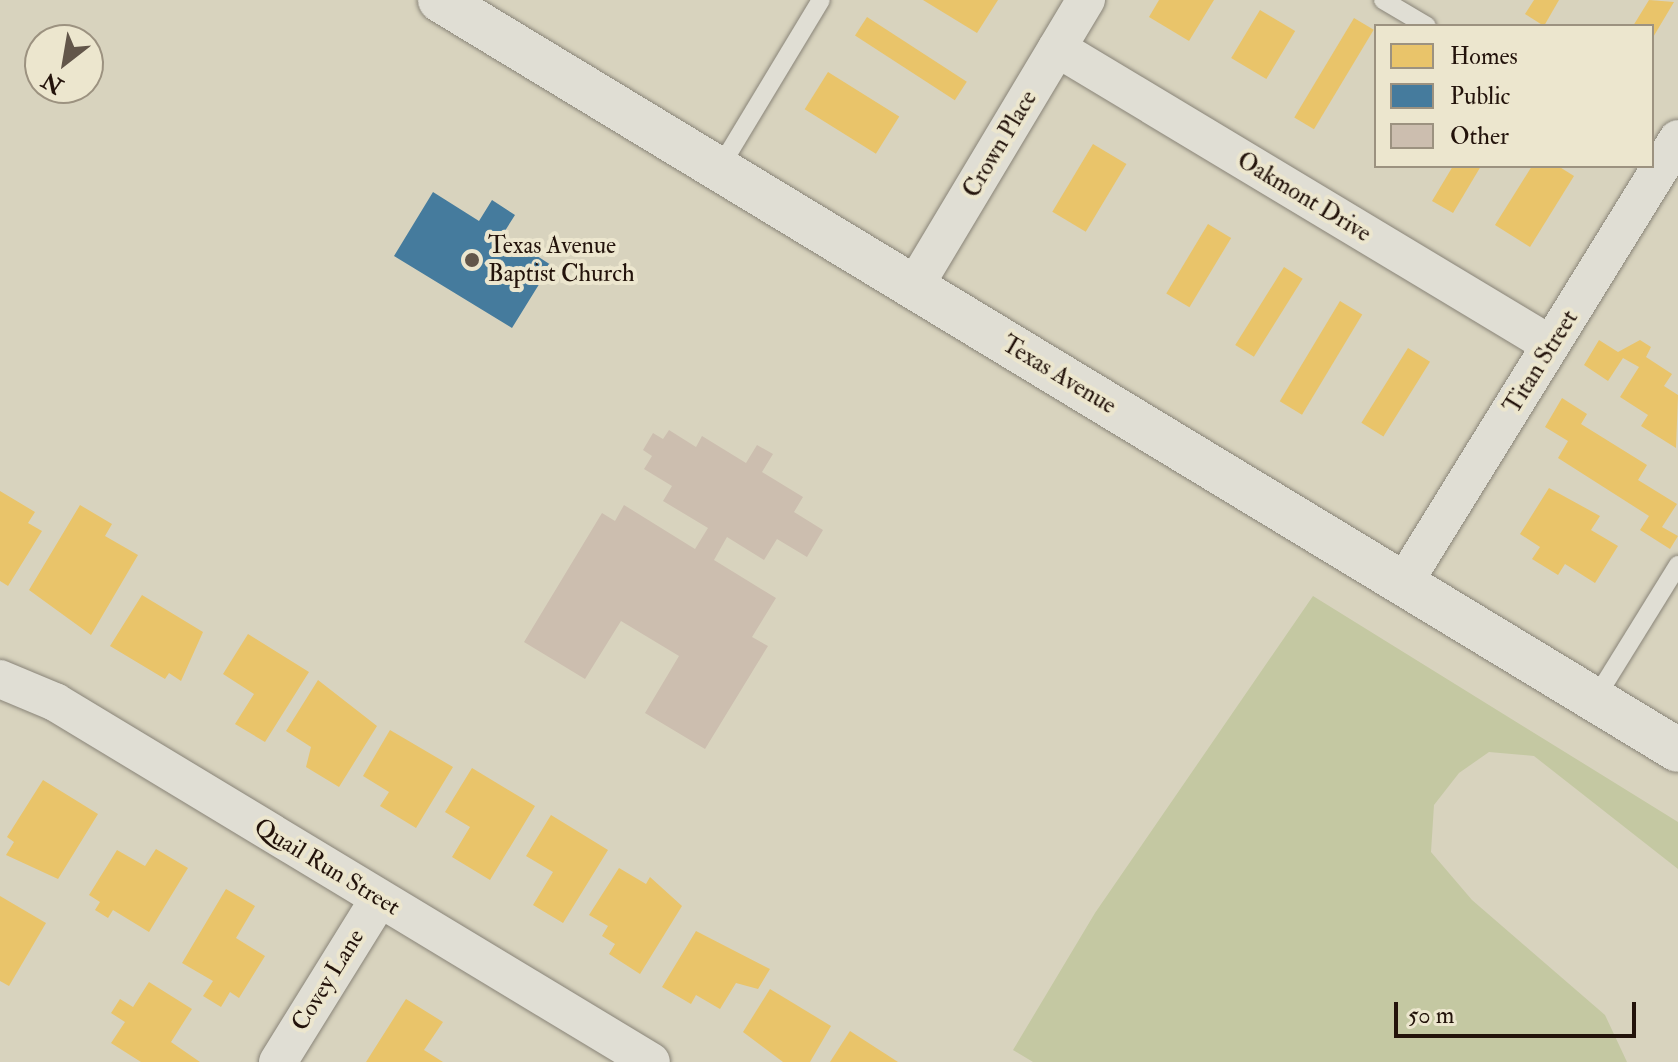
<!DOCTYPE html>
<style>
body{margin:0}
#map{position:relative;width:1678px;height:1062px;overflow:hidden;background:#d8d3be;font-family:"IM FELL Double Pica",serif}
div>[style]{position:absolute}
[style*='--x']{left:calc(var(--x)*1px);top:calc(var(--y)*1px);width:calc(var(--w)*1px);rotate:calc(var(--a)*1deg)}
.green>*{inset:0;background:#c4c8a2}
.homes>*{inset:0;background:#e9c46a;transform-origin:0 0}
.public>*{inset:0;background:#457b9d}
.building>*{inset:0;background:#ccbeaf}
.roads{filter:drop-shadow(0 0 2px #898478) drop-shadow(0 0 2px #898478)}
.lane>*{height:18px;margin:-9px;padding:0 9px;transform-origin:9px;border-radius:9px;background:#e0ded4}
.street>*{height:38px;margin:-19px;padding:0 19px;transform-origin:19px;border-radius:19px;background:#e0ded4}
.secondary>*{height:44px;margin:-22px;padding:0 22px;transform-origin:22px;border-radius:22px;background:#e0ded4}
.dots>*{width:22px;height:22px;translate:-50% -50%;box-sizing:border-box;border:4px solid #ece6ce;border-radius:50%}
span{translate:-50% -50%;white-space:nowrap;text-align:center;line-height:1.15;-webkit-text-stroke:8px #ece6ce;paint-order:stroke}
.street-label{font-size:24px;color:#23130b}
.poi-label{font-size:24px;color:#23130b}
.left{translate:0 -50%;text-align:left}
.legend{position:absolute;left:1374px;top:24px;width:280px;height:144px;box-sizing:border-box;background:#ece6ce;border:2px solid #9c9280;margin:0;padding:10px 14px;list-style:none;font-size:24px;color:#23130b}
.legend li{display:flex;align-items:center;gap:16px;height:40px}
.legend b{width:40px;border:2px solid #9c9280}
.north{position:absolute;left:24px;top:24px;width:80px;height:80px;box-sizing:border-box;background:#ece6ce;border:2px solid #9c9280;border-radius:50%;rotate:211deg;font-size:22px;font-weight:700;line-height:32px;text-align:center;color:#23130b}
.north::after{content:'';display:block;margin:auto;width:28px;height:36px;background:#62564a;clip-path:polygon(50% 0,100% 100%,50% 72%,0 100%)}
.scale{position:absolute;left:1394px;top:1002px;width:242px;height:36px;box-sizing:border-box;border:4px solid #23130b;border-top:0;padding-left:10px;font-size:24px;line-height:28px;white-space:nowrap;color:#23130b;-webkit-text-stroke:6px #ece6ce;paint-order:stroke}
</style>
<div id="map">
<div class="green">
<i style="clip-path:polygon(1313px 596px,1678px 822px,1678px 869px,1534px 756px,1489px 752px,1459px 773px,1434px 805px,1431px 852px,1472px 900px,1605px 1015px,1627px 1062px,1033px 1062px,1013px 1050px,1095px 913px)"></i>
</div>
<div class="homes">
<i style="clip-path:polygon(923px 0,998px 0,977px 33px)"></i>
<i style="clip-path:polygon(1159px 0,1214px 0,1189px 41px,1149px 17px)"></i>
<i style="clip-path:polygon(1534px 0,1559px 0,1544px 26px,1525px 14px)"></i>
<i style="clip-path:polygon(1649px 0,1674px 2px,1652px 39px,1652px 26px,1633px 26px)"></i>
<i style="left:1260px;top:10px;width:41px;height:56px;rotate:31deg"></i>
<i style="left:867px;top:17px;width:119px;height:22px;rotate:33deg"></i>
<i style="left:1354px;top:18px;width:23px;height:116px;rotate:31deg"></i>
<i style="left:828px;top:72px;width:84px;height:44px;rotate:32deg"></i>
<i style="left:1093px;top:144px;width:39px;height:79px;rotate:31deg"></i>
<i style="clip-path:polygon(1453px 166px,1481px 166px,1453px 213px,1432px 201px)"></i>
<i style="clip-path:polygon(1532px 166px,1558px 166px,1574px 176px,1530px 247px,1495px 225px)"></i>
<i style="left:1208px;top:224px;width:27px;height:81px;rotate:31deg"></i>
<i style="left:1284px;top:267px;width:22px;height:92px;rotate:32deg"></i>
<i style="left:1340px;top:301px;width:26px;height:117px;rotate:31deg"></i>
<i style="clip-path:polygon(1599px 340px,1618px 352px,1640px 340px,1651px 347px,1646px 357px,1672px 374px,1664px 386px,1678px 395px,1676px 448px,1641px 426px,1648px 415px,1620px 397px,1639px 367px,1623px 358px,1608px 381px,1584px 365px)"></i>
<i style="left:1408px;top:348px;width:26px;height:88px;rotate:32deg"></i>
<i style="clip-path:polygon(1562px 398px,1587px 414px,1581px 424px,1647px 465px,1638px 480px,1677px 504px,1662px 527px,1678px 536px,1670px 549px,1640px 530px,1649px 516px,1558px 458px,1568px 441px,1545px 427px)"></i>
<i style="clip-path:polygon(1549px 488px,1600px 516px,1591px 530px,1618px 546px,1595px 583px,1565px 564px,1558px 575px,1532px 559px,1540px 547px,1520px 534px)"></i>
<i style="clip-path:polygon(0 491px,35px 512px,28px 523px,42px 531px,8px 586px,0 581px)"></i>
<i style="clip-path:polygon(80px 505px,112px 524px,105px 536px,138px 555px,91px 635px,29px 590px)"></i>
<i style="clip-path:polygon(142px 595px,203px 632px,181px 681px,169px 673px,165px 679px,110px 646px)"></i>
<i style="clip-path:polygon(248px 634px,309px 672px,265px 742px,235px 724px,254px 694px,223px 674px)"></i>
<i style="clip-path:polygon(318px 680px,377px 726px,339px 787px,306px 767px,311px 747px,286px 731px)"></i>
<i style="clip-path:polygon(390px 730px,453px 767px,416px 828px,380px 806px,389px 792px,363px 776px)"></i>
<i style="clip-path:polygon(472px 768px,535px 806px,490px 880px,452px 857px,470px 827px,445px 812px)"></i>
<i style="clip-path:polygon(43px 780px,98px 814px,58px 879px,6px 855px,14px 842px,7px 837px)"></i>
<i style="clip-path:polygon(551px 815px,608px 850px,563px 923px,533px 905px,553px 872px,526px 856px)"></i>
<i style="clip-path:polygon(156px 849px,188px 868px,149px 932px,113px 910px,108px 918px,95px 910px,100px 902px,89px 895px,117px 850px,145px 866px)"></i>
<i style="clip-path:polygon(619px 868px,646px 884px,650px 877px,682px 906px,640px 974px,609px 954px,615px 944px,602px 936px,608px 926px,589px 915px)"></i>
<i style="clip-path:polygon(226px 889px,255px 906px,236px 938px,265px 956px,239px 998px,230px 992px,221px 1007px,203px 996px,213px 981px,182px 963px)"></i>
<i style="clip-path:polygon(0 896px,46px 923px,9px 986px,0 981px)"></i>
<i style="clip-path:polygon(696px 931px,770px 969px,758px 989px,736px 983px,720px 1009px,696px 995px,691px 1004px,662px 987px)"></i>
<i style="clip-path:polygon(149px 982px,192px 1009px,171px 1042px,200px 1062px,141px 1062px,111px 1043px,125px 1022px,111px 1013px,120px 999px,133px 1007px)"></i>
<i style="clip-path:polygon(770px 989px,831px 1026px,810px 1062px,783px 1062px,743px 1032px)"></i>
<i style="clip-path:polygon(406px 999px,443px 1022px,424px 1050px,443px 1062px,366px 1062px)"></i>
<i style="clip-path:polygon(850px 1031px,898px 1062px,830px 1062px)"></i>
</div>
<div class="public">
<i style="clip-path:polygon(433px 192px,479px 221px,492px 200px,515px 215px,503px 234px,551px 265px,512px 328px,394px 256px)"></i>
</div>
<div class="building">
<i style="clip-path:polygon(669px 430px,696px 447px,702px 436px,746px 463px,757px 445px,773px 454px,762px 472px,803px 497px,794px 512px,823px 530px,807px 557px,777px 539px,764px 560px,727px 537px,714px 560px,776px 598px,752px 637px,768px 646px,705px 749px,645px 713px,679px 656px,621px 621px,585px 679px,524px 642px,602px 513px,615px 521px,624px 505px,695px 549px,708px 528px,663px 501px,672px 486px,644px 469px,652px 456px,643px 450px,653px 433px,663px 439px)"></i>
</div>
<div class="roads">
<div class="lane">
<i style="--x:1383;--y:0;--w:51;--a:30.6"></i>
<i style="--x:719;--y:169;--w:197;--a:-58.9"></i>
<i style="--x:1595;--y:699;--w:158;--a:-58.2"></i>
</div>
<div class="street">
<i style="--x:1057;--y:48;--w:576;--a:31.01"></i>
<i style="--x:914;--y:287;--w:335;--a:-59.1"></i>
<i style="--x:1403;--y:584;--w:523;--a:-58.28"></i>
<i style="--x:0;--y:679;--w:60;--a:22.7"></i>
<i style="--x:55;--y:702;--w:696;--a:31.13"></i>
<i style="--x:278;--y:1062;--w:192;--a:-58.2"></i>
</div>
<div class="secondary">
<i style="--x:440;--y:0;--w:1447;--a:31.21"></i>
</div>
</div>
<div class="dots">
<i style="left:472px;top:260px;background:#62564a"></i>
</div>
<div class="street-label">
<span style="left:1000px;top:144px;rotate:-59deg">Crown Place</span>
<span style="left:1304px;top:197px;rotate:31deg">Oakmont Drive</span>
<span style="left:1541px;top:362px;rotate:-58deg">Titan Street</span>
<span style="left:1059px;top:375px;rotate:31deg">Texas Avenue</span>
<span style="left:327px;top:867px;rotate:31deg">Quail Run Street</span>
<span style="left:328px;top:980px;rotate:-58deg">Covey Lane</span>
</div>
<div class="poi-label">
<span class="left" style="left:488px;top:260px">Texas Avenue<br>Baptist Church</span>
</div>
<ul class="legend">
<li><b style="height:22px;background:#e9c46a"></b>Homes</li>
<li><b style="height:22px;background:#457b9d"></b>Public</li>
<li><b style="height:22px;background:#ccbeaf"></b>Other</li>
</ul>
<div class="north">N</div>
<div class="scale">50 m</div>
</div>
